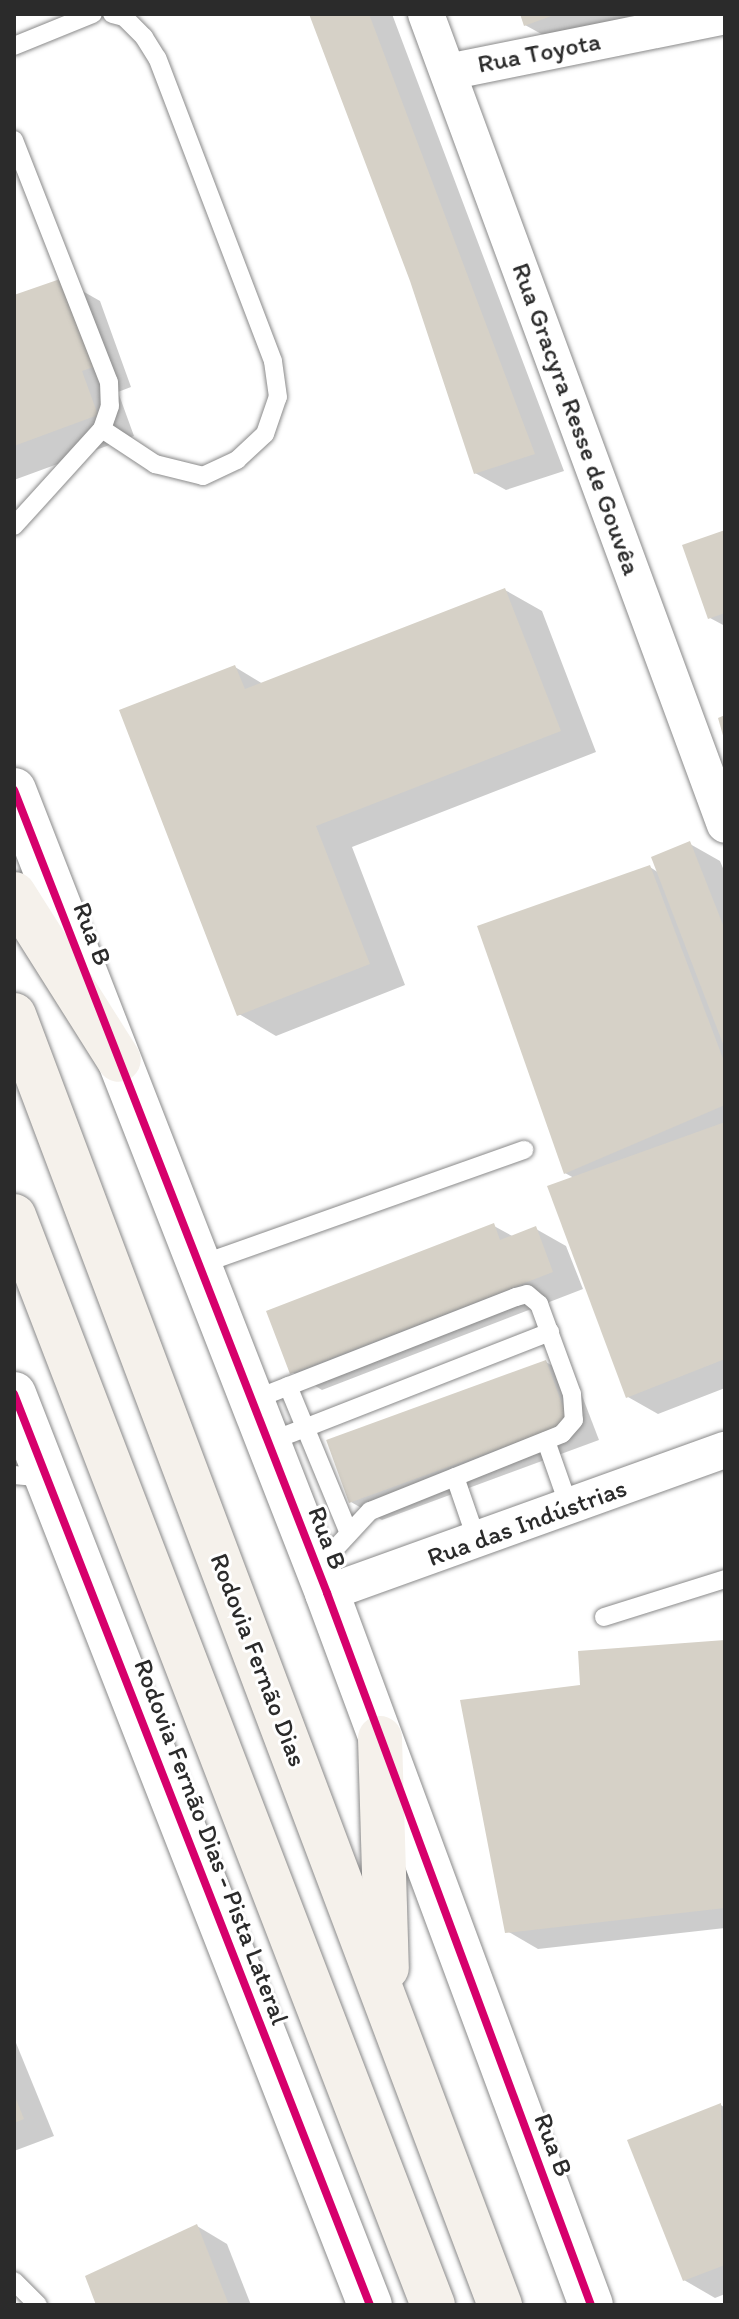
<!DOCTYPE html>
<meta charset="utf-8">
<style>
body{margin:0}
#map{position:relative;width:739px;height:2319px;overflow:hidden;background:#fff;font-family:Itim,sans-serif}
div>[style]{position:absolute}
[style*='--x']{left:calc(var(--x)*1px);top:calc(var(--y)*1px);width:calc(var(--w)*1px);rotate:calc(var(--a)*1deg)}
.shadow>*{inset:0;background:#0003}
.building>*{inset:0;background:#d6d1c7;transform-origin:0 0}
.roads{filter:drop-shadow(0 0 2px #8a8a8a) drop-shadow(0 0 2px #8a8a8a)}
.lane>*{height:18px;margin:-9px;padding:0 9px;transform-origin:9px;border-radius:9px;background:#fff}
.street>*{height:36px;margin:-18px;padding:0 18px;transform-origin:18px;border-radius:18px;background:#fff}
.secondary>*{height:44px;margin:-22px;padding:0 22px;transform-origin:22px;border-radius:22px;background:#fff}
.highway>*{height:44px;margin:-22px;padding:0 22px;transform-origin:22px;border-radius:22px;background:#f5f1eb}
.cycleway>*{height:8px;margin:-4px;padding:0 4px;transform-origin:4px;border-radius:4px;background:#d6006c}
span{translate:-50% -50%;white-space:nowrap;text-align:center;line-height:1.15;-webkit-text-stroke:6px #fff;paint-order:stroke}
.street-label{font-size:26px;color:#2b2b2b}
.frame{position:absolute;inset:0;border:16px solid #2b2b2b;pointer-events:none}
</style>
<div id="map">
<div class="shadow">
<i style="clip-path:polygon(311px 14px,392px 14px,564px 471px,506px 490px,475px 473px,412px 280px)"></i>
<i style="clip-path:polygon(522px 14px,636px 14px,556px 42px,525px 25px)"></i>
<i style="clip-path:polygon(63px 280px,100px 301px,131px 387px,118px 392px,134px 436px,14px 480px,14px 297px)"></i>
<i style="clip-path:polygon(725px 532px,725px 626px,710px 618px)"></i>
<i style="clip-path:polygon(505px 590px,542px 611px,596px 752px,352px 847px,405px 985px,276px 1036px,239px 1014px,235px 667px,263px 684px)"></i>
<i style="clip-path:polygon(690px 844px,720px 861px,725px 873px,725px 1388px,658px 1414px,628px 1397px,574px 1178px,565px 1173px,650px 867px,659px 873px)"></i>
<i style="clip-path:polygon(494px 1226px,514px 1237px,536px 1229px,566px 1246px,583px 1289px,322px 1390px,292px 1372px)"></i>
<i style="clip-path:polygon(546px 1362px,576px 1380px,599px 1440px,382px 1520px,351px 1502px)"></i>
<i style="clip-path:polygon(725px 1642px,725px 1928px,538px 1949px,507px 1931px,582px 1687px)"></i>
<i style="clip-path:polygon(14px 2038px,54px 2136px,14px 2151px)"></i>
<i style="clip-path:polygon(721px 2105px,725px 2108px,725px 2294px,715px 2298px,684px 2280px)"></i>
<i style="clip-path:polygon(197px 2226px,227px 2244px,251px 2305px,98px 2305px)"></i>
</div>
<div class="building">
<i style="clip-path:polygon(309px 14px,369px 14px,535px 454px,474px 474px,410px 281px)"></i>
<i style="clip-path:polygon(520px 14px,557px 14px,524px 26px)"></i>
<i style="clip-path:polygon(63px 278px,96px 366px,82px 371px,98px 415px,14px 446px,14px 295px)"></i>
<i style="clip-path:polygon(725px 530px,725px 613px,708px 619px,682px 545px)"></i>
<i style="clip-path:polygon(505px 588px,561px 731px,316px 826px,370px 964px,237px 1016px,119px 710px,235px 665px,245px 689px)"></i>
<i style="clip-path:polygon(725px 715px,725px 739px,724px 739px,718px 718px)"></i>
<i style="clip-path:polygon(690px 841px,725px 930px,725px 1049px,651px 857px)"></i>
<i style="clip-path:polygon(650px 865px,725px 1064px,725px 1105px,564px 1174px,477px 926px)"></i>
<i style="clip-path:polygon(725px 1122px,725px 1359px,626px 1398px,547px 1186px)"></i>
<i style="clip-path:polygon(494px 1223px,500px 1240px,536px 1226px,553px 1272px,290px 1374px,266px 1311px)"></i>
<i style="left:546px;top:1360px;width:67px;height:234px;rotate:70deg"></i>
<i style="clip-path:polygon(725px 1640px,725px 1908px,505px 1933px,460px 1700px,580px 1685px,578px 1651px)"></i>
<i style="clip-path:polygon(14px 2094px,24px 2119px,14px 2123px)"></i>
<i style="clip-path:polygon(721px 2103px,725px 2265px,683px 2281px,627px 2140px)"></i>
<i style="clip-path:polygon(197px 2224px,229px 2305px,96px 2305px,85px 2276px)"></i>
</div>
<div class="roads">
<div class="lane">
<i style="--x:14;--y:46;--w:85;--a:-22.1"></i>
<i style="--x:14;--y:140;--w:260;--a:68.6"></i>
<i style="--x:109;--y:382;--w:24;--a:88"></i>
<i style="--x:110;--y:406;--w:24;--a:109"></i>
<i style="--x:102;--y:429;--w:131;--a:132.2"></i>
<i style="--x:102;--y:429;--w:64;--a:33.4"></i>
<i style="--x:155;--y:464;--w:49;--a:14"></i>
<i style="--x:203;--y:476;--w:38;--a:-25"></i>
<i style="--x:237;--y:460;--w:38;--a:-43"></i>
<i style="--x:265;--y:434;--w:39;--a:-71"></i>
<i style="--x:278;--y:397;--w:36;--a:-98"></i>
<i style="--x:273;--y:361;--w:324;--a:-110.9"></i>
<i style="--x:157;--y:58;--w:25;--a:-122"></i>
<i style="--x:144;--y:37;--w:28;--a:-135"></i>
<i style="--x:124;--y:17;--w:12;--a:-166"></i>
<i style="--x:202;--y:1264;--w:342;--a:-19.5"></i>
<i style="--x:288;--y:1386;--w:159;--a:67.5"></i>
<i style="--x:253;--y:1400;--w:282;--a:-21.4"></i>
<i style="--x:516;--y:1297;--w:11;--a:-15"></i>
<i style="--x:527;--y:1294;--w:16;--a:40"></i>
<i style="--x:539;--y:1304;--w:96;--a:69.9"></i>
<i style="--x:572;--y:1394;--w:26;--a:86"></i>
<i style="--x:574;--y:1420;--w:18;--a:131"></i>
<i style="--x:562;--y:1434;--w:207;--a:158.1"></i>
<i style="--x:370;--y:1511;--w:75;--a:132.8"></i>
<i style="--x:546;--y:1441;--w:72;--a:70.6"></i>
<i style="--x:269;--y:1442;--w:302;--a:-21.4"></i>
<i style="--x:14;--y:1475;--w:33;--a:5"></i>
<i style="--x:455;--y:1477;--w:68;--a:71"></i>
<i style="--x:604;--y:1617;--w:127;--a:-17.4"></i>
<i style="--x:14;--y:2281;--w:34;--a:45"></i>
</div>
<div class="street">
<i style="--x:426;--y:14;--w:864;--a:69.76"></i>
<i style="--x:448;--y:72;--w:283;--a:-11.4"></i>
<i style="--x:327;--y:1593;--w:423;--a:-19.8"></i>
</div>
<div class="secondary">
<i style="--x:14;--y:790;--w:862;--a:68.7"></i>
<i style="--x:327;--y:1593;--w:759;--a:69.66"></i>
<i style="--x:14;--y:1394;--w:978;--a:68.66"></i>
</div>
<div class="highway">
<i style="--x:14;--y:894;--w:196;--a:57.7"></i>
<i style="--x:14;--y:1015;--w:1379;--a:69.36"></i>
<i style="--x:14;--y:1216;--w:1167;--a:68.96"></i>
<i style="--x:380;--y:1738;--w:230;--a:88.3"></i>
</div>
</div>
<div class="cycleway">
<i style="--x:14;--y:790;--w:862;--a:68.7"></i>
<i style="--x:327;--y:1593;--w:759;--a:69.66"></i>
<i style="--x:14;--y:1394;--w:978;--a:68.66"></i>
</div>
<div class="street-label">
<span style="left:539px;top:53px;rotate:-11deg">Rua Toyota</span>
<span style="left:576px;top:419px;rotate:70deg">Rua Gracyra Resse de Gouvêa</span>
<span style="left:92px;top:934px;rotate:69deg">Rua B</span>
<span style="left:527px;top:1523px;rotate:-20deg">Rua das Indústrias</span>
<span style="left:327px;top:1538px;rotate:69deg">Rua B</span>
<span style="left:258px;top:1660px;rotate:69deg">Rodovia Fernão Dias</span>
<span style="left:211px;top:1842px;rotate:69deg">Rodovia Fernão Dias - Pista Lateral</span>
<span style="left:553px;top:2145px;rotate:69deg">Rua B</span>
</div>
<div class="frame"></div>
</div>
